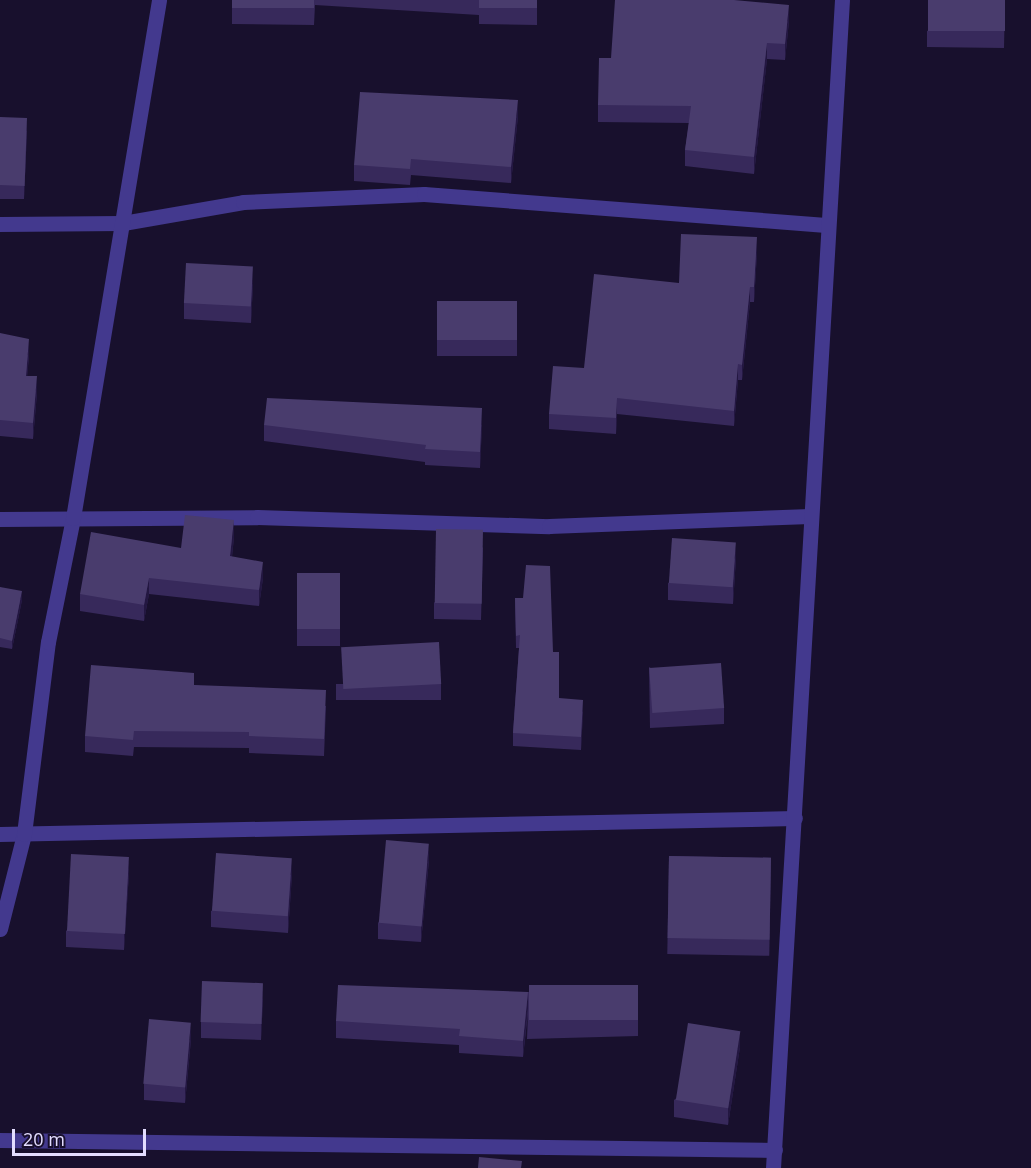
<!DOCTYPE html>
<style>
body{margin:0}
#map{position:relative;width:1031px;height:1168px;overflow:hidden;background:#18102d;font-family:"Open Sans",sans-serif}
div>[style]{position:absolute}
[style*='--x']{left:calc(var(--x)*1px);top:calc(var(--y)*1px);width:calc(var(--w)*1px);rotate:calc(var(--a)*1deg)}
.minor>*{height:15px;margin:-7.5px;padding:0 7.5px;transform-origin:7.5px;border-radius:7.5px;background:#43398e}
.wall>*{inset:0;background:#37295b;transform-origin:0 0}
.shaded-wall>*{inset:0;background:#231741}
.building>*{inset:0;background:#493c6d;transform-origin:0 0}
span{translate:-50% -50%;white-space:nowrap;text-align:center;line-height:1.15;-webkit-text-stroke:4.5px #18102d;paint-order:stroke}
.scale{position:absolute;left:12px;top:1129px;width:134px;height:27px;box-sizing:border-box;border:3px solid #e3ddff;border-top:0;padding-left:8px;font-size:18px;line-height:21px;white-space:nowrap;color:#e3ddff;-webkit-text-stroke:4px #18102d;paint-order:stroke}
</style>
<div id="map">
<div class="minor">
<i style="--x:0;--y:224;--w:123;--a:-0.5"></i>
<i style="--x:123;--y:223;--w:122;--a:-9.9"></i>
<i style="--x:243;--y:202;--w:181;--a:-2.5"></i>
<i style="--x:424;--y:194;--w:403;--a:4.4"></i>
<i style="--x:0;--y:519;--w:257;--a:-0.4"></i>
<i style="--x:257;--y:517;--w:292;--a:1.8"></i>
<i style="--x:549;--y:526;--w:261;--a:-2.2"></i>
<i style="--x:0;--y:834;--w:795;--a:-1.15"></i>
<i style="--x:0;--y:929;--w:98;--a:-75.8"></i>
<i style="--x:24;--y:834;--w:193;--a:-82.9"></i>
<i style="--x:48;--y:642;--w:126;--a:-78.6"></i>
<i style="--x:73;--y:518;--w:525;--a:-80.57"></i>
<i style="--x:0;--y:1140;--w:775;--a:0.74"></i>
<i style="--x:773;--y:1168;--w:1170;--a:-86.62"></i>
</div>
<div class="wall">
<i style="clip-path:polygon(232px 0,537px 0,537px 25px,479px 24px,479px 15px,315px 5px,314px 25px,232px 24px)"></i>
<i style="clip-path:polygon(1005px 0,1004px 48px,927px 47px,927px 31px)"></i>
<i style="clip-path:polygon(789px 21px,785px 60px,767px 59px,754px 174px,685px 166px,685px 150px,689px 123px,598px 122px,598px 105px,611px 58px)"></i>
<i style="clip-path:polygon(518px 116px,511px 183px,411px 175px,410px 185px,354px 181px,354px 165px)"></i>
<i style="clip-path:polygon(0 117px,27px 131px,24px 199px,0 199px)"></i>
<i style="clip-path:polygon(757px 253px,754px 302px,750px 302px,742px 380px,738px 380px,734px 426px,617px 414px,616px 434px,549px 429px,549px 414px,584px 368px,679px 283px)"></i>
<i style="clip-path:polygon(253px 284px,251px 323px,184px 319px,184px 303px)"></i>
<i style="left:517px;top:301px;width:55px;height:80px;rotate:90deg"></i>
<i style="clip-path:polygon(0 333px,29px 356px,27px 376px,37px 393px,33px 439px,0 436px)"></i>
<i style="clip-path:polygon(264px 425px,482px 425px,480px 468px,425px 465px,425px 462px,264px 441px)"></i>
<i style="clip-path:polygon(234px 537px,232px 557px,263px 578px,259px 606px,149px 594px,144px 621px,80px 611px,80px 594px,181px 548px)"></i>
<i style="clip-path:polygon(483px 547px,481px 620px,434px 619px,434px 603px)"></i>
<i style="clip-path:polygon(736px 558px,733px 604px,668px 600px,668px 583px)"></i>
<i style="left:297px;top:573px;width:43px;height:73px"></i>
<i style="clip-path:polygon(0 587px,22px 600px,12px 649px,0 647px)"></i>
<i style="clip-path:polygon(515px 598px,553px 652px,559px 698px,583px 712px,581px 750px,513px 746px,513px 733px,519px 648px,516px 648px)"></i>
<i style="clip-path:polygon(649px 667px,724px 708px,724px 724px,650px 728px)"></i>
<i style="left:441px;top:684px;width:16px;height:105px;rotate:90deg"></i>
<i style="clip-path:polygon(194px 685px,326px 706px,324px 756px,249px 753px,249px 748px,134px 747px,133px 756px,85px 752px,85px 736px)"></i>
<i style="left:669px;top:856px;width:102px;height:98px;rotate:1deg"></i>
<i style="clip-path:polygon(429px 860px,421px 942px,378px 939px,378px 923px)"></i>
<i style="clip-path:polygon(129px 873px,124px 950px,66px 947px,66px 931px)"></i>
<i style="clip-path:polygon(292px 874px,288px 933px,211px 927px,211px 911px)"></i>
<i style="clip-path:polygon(638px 985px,638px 1036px,527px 1039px,528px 1013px,523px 1057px,459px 1053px,459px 1045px,336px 1038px,336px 1021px,528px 992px)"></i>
<i style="clip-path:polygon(263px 999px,261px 1040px,201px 1038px,201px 1022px)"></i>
<i style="clip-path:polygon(191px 1039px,185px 1103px,144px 1100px,144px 1084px)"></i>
<i style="clip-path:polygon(740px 1047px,728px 1125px,674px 1117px,674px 1100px)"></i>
</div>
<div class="shaded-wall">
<i style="clip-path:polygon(789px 5px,789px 21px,785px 60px,785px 44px)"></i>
<i style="clip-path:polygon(767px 43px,767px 59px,754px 174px,754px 157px)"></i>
<i style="clip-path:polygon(518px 100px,518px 116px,511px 183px,511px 167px)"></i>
<i style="clip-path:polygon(27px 118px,27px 131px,24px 199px,24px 186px)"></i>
<i style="clip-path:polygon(757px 237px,757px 253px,754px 302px,754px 287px)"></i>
<i style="clip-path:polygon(253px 267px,253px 284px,251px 323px,251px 307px)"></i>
<i style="clip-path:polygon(750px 287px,750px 302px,742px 380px,742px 365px)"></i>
<i style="clip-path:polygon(29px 339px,29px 356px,26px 392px,26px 376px)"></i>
<i style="clip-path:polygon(738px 364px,738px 380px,734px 426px,734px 411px)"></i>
<i style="clip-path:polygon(37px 376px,37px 393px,33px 439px,33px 423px)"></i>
<i style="clip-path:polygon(617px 398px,617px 414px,616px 434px,616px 418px)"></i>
<i style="clip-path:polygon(482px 408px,482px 425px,480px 468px,480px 452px)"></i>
<i style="clip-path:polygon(234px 520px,234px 537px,230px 573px,230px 556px)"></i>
<i style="clip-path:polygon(736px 542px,736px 558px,733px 604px,733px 587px)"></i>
<i style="clip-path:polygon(263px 562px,263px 578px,259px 606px,259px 590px)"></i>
<i style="clip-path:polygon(149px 578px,149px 594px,144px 621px,144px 605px)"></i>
<i style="clip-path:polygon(22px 591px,22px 600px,12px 649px,12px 641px)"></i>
<i style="clip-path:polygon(583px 700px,583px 712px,581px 750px,581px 737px)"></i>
<i style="clip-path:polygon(429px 844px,429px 860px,421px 942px,421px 926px)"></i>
<i style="clip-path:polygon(129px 857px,129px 873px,124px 950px,124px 934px)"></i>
<i style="clip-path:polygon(292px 858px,292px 874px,288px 933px,288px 917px)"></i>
<i style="clip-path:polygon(263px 983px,263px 999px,261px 1040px,261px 1023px)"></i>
<i style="clip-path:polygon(528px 992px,528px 1008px,523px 1057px,523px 1041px)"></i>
<i style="clip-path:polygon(191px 1023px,191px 1039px,185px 1103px,185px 1087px)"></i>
<i style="clip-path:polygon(740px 1031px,740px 1047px,728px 1125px,728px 1109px)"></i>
</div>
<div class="building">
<i style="left:232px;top:0;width:82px;height:8px"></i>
<i style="left:479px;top:0;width:58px;height:8px"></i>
<i style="clip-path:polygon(615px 0,734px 0,789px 5px,785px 44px,767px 43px,754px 157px,685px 150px,691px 106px,598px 105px,599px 58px,611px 58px)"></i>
<i style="left:928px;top:0;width:77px;height:31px"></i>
<i style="clip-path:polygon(360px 92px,518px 100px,511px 167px,411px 159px,410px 169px,354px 165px)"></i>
<i style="left:0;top:117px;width:27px;height:68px;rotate:2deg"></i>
<i style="clip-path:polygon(681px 234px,757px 237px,754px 287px,750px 287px,742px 365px,738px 364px,734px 411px,617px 398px,616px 418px,549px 414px,553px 366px,584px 368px,594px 274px,679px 283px)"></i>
<i style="left:186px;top:263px;width:67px;height:40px;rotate:3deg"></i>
<i style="left:517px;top:301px;width:39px;height:80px;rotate:90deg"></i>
<i style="clip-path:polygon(0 333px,29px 339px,26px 376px,37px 376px,33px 423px,0 420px)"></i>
<i style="clip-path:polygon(267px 398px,482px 408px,480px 452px,425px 449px,426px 445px,264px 425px)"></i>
<i style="clip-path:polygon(185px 515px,234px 520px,230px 556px,263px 562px,259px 590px,149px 578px,144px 605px,80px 594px,91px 532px,181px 548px)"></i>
<i style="left:436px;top:529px;width:47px;height:74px;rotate:1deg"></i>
<i style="left:672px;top:538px;width:64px;height:45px;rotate:4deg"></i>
<i style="clip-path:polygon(526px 565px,550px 566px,553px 652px,559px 652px,559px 698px,583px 700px,581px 737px,513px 733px,520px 635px,516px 636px,515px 598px,523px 598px)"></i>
<i style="left:297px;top:573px;width:43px;height:56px"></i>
<i style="clip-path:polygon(0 587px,22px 591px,12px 641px,0 638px)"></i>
<i style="left:439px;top:642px;width:42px;height:98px;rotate:87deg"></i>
<i style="left:721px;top:663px;width:45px;height:72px;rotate:86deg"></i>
<i style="clip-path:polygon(91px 665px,194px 673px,194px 685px,326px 690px,324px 739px,249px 736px,249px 732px,134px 731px,133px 740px,85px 736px)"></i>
<i style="left:386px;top:840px;width:43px;height:83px;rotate:5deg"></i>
<i style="left:216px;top:853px;width:76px;height:58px;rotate:4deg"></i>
<i style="left:71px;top:854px;width:58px;height:77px;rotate:3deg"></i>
<i style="left:669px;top:856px;width:102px;height:82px;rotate:1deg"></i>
<i style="left:202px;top:981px;width:61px;height:41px;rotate:2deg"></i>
<i style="clip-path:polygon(338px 985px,528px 992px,523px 1041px,459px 1036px,460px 1029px,336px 1021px)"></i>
<i style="left:638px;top:985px;width:35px;height:109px;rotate:90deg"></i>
<i style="left:149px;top:1019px;width:42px;height:65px;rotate:5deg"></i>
<i style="left:688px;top:1023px;width:53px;height:78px;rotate:9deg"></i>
<i style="clip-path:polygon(479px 1157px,522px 1161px,521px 1168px,478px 1168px)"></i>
</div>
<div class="scale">20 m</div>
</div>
